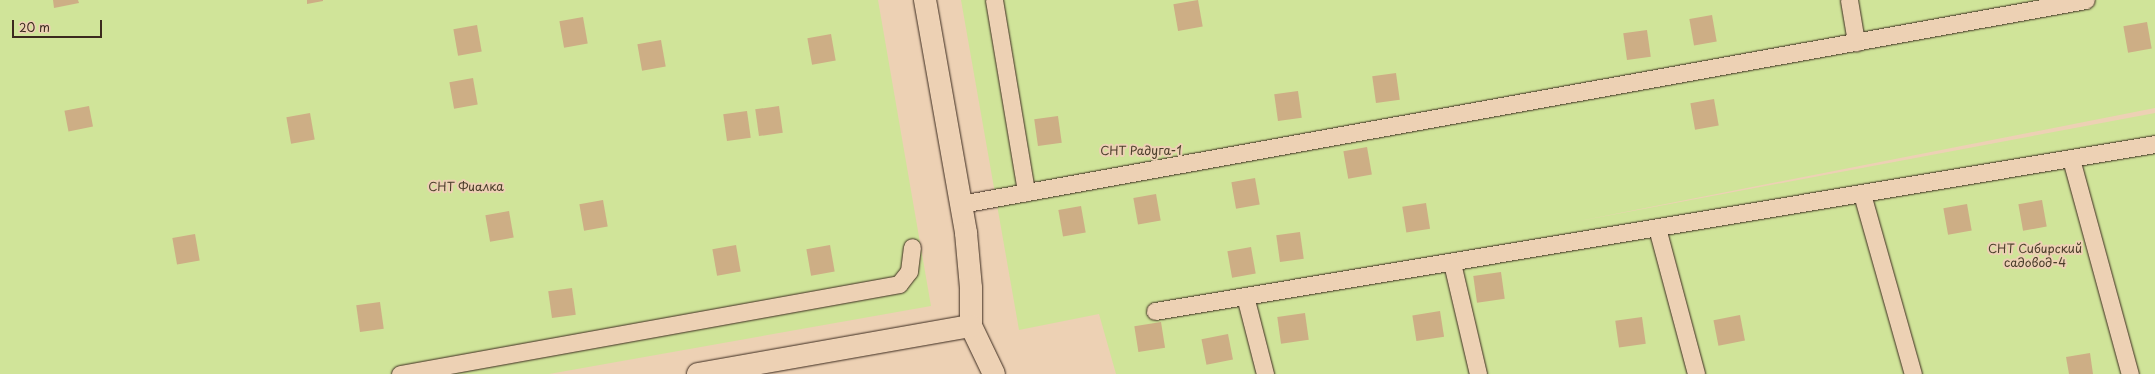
<!DOCTYPE html>
<meta charset="utf-8">
<style>
body{margin:0}
#map{position:relative;width:2155px;height:374px;overflow:hidden;background:#edd1b4;font-family:"Playpen Sans",sans-serif}
div>[style]{position:absolute}
[style*='--x']{left:calc(var(--x)*1px);top:calc(var(--y)*1px);width:calc(var(--w)*1px);rotate:calc(var(--a)*1deg)}
.green>*{inset:0;background:#d0e499}
.building>*{inset:0;background:#cdae85;transform-origin:0 0}
.roads{filter:drop-shadow(0 0 1px #3b2a1e) drop-shadow(0 0 1px #3b2a1e)}
.service>*{height:17px;margin:-8.5px;padding:0 8.5px;transform-origin:8.5px;border-radius:8.5px;background:#edd1b4}
.tertiary>*{height:22px;margin:-11px;padding:0 11px;transform-origin:11px;border-radius:11px;background:#edd1b4}
span{translate:-50% -50%;white-space:nowrap;text-align:center;line-height:1.15;-webkit-text-stroke:4px #edd1b4;paint-order:stroke}
.park-label{font-size:12px;color:#4a3d2a}
.scale{position:absolute;left:12px;top:20px;width:90px;height:18px;box-sizing:border-box;border:2px solid #3b2a1e;border-top:0;padding-left:5px;font-size:12px;line-height:14px;white-space:nowrap;color:#3b2a1e;-webkit-text-stroke:3px #edd1b4;paint-order:stroke}
</style>
<div id="map">
<div class="green">
<i style="clip-path:polygon(0 0,878px 0,931px 306px,549px 374px,0 374px)"></i>
<i style="clip-path:polygon(961px 0,2155px 0,2155px 108px,1574px 222px,2155px 113px,2155px 374px,1116px 374px,1099px 314px,1019px 330px)"></i>
</div>
<div class="building">
<i style="clip-path:polygon(53px 0,78px 0,79px 3px,54px 8px)"></i>
<i style="clip-path:polygon(307px 0,323px 0,323px 1px,307px 4px)"></i>
<i style="left:1198px;top:0;width:27px;height:25px;rotate:80deg"></i>
<i style="left:1712px;top:15px;width:27px;height:23px;rotate:80deg"></i>
<i style="left:583px;top:17px;width:27px;height:24px;rotate:80deg"></i>
<i style="left:2147px;top:22px;width:27px;height:24px;rotate:80deg"></i>
<i style="left:477px;top:25px;width:27px;height:24px;rotate:80deg"></i>
<i style="left:1647px;top:30px;width:27px;height:24px;rotate:82deg"></i>
<i style="left:831px;top:34px;width:27px;height:24px;rotate:80deg"></i>
<i style="left:661px;top:40px;width:27px;height:24px;rotate:80deg"></i>
<i style="left:1396px;top:73px;width:27px;height:24px;rotate:82deg"></i>
<i style="left:473px;top:78px;width:27px;height:24px;rotate:80deg"></i>
<i style="left:1298px;top:91px;width:27px;height:24px;rotate:82deg"></i>
<i style="left:1714px;top:99px;width:27px;height:24px;rotate:80deg"></i>
<i style="left:89px;top:106px;width:21px;height:25px;rotate:79deg"></i>
<i style="left:779px;top:106px;width:27px;height:24px;rotate:82deg"></i>
<i style="left:747px;top:111px;width:27px;height:24px;rotate:82deg"></i>
<i style="left:310px;top:113px;width:27px;height:24px;rotate:80deg"></i>
<i style="left:1058px;top:116px;width:27px;height:24px;rotate:82deg"></i>
<i style="left:1367px;top:147px;width:28px;height:24px;rotate:80deg"></i>
<i style="left:1255px;top:178px;width:27px;height:24px;rotate:80deg"></i>
<i style="left:1156px;top:194px;width:27px;height:23px;rotate:80deg"></i>
<i style="left:603px;top:200px;width:27px;height:24px;rotate:80deg"></i>
<i style="left:2042px;top:200px;width:27px;height:24px;rotate:80deg"></i>
<i style="left:1426px;top:203px;width:26px;height:24px;rotate:81deg"></i>
<i style="left:1967px;top:204px;width:27px;height:24px;rotate:80deg"></i>
<i style="left:1081px;top:206px;width:27px;height:23px;rotate:80deg"></i>
<i style="left:509px;top:211px;width:27px;height:24px;rotate:80deg"></i>
<i style="left:1300px;top:232px;width:27px;height:24px;rotate:82deg"></i>
<i style="left:195px;top:234px;width:27px;height:23px;rotate:80deg"></i>
<i style="left:736px;top:245px;width:27px;height:24px;rotate:80deg"></i>
<i style="left:830px;top:245px;width:27px;height:24px;rotate:80deg"></i>
<i style="left:1251px;top:247px;width:27px;height:24px;rotate:80deg"></i>
<i style="left:1501px;top:272px;width:27px;height:28px;rotate:82deg"></i>
<i style="left:572px;top:288px;width:27px;height:24px;rotate:82deg"></i>
<i style="left:380px;top:302px;width:27px;height:24px;rotate:82deg"></i>
<i style="left:1440px;top:311px;width:26px;height:28px;rotate:81deg"></i>
<i style="left:1305px;top:313px;width:27px;height:28px;rotate:82deg"></i>
<i style="left:1740px;top:315px;width:26px;height:27px;rotate:79deg"></i>
<i style="left:1642px;top:317px;width:27px;height:27px;rotate:82deg"></i>
<i style="left:1161px;top:322px;width:26px;height:27px;rotate:81deg"></i>
<i style="left:1228px;top:334px;width:26px;height:27px;rotate:79deg"></i>
<i style="clip-path:polygon(2090px 353px,2093px 374px,2069px 374px,2066px 357px)"></i>
</div>
<div class="roads">
<div class="service">
<i style="--x:994;--y:0;--w:195;--a:80.5"></i>
<i style="--x:1849;--y:0;--w:43;--a:80.5"></i>
<i style="--x:2071;--y:159;--w:223;--a:74.7"></i>
<i style="--x:1862;--y:194;--w:187;--a:74.2"></i>
<i style="--x:961;--y:204;--w:1143;--a:-10.28"></i>
<i style="--x:1657;--y:228;--w:151;--a:75"></i>
<i style="--x:1452;--y:263;--w:114;--a:76.8"></i>
<i style="--x:1245;--y:296;--w:81;--a:75.6"></i>
<i style="--x:1155;--y:311;--w:1014;--a:-9.48"></i>
<i style="--x:400;--y:374;--w:507;--a:-10.22"></i>
<i style="--x:899;--y:284;--w:16;--a:-52"></i>
<i style="--x:909;--y:271;--w:24;--a:-83"></i>
</div>
<div class="tertiary">
<i style="--x:925;--y:0;--w:237;--a:80"></i>
<i style="--x:966;--y:233;--w:55;--a:84.8"></i>
<i style="--x:971;--y:288;--w:38;--a:90"></i>
<i style="--x:971;--y:326;--w:53;--a:64.4"></i>
<i style="--x:698;--y:374;--w:277;--a:-10"></i>
</div>
</div>
<div class="park-label">
<span style="left:1141px;top:151px">СНТ Радуга-1</span>
<span style="left:466px;top:187px">СНТ Фиалка</span>
<span style="left:2035px;top:256px">СНТ Сибирский<br>садовод-4</span>
</div>
<div class="scale">20 m</div>
</div>
